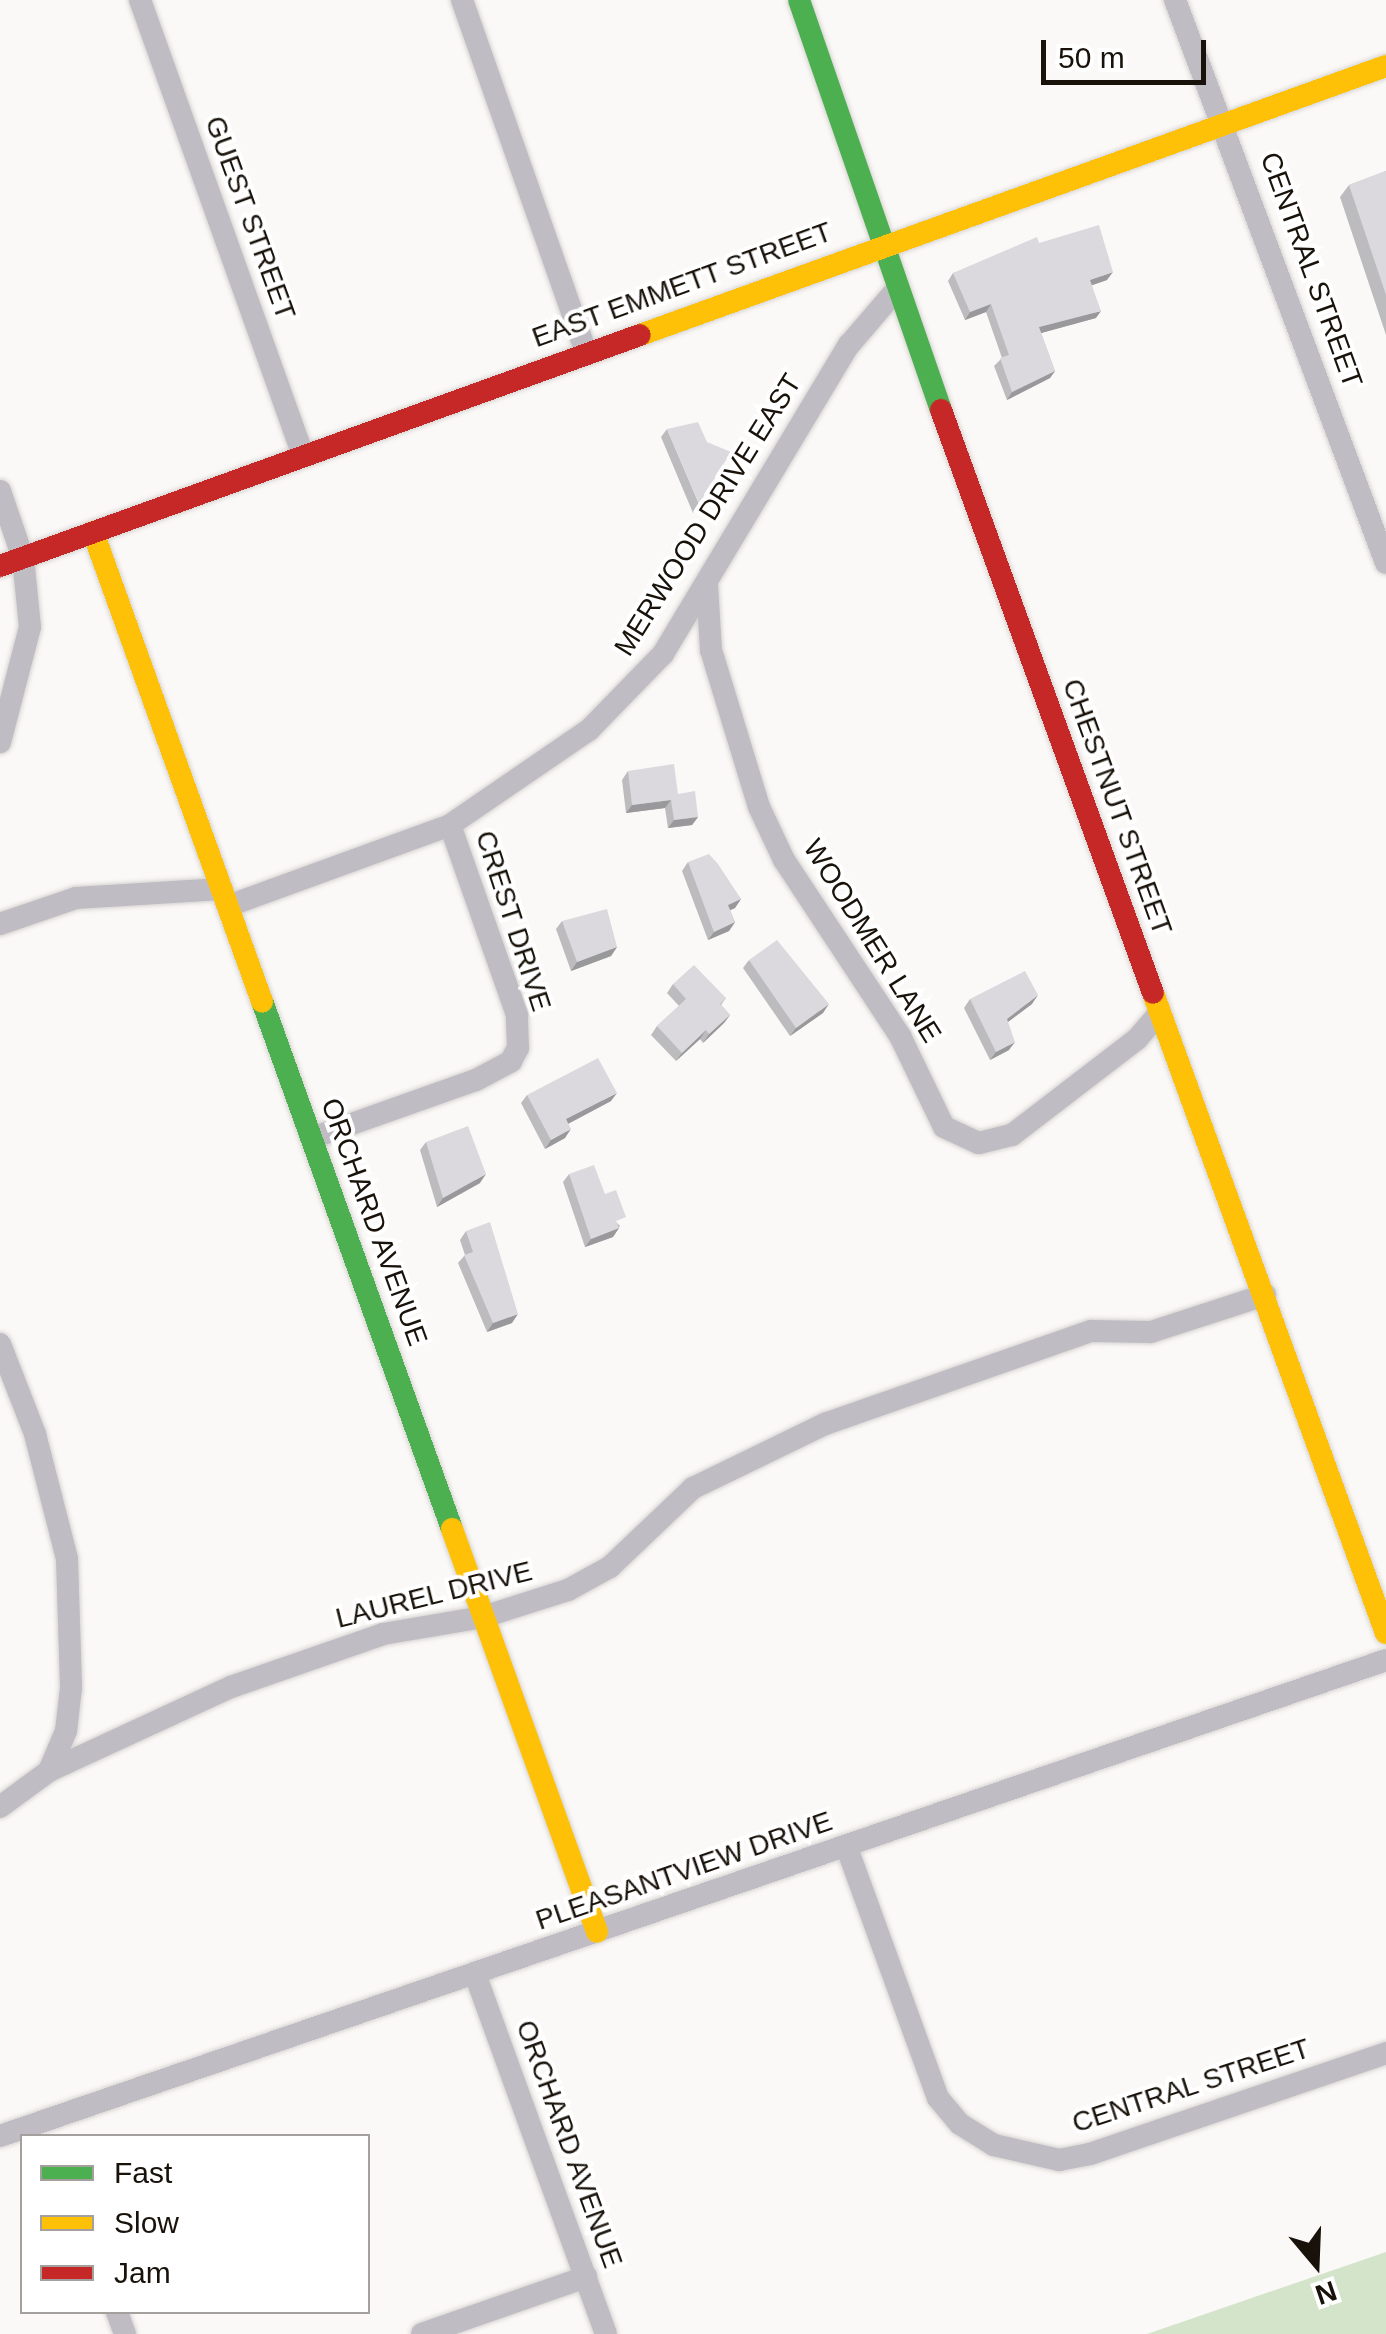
<!DOCTYPE html>
<style>
body{margin:0}
#map{position:relative;width:1386px;height:2334px;overflow:hidden;background:#fbf9f7;font-family:Helvetica,sans-serif}
div>[style]{position:absolute}
[style*='--x']{left:calc(var(--x)*1px);top:calc(var(--y)*1px);width:calc(var(--w)*1px);rotate:calc(var(--a)*1deg)}
.green>*{inset:0;background:#d3e4ca}
.roads{filter:drop-shadow(0 0 2px #d6d4d2) drop-shadow(0 0 2px #d6d4d2)}
.street>*{height:22px;margin:-11px;padding:0 11px;transform-origin:11px;border-radius:11px;background:#bfbcc3}
.fast>*{height:22px;margin:-11px;padding:0 11px;transform-origin:11px;border-radius:11px;background:#4caf50}
.slow>*{height:22px;margin:-11px;padding:0 11px;transform-origin:11px;border-radius:11px;background:#ffc107}
.jam>*{height:22px;margin:-11px;padding:0 11px;transform-origin:11px;border-radius:11px;background:#c62828}
.wall>*{inset:0;background:#bcbbbe}
.shaded-wall>*{inset:0;background:#99989b}
.building>*{inset:0;background:#dbd9dd}
span{translate:-50% -50%;white-space:nowrap;text-align:center;line-height:1.15;-webkit-text-stroke:8px #fff;paint-order:stroke}
.street-label{font-size:28px;color:#18120a}
.legend{position:absolute;left:20px;top:2134px;width:350px;height:180px;box-sizing:border-box;background:#fff;border:2px solid #a3a09d;margin:0;padding:12px 18px;list-style:none;font-size:30px;color:#18120a}
.legend li{display:flex;align-items:center;gap:20px;height:50px}
.legend b{width:50px;border:2px solid #a3a09d}
.north{position:absolute;left:1266px;top:2214px;width:100px;height:100px;-webkit-text-stroke:8px #fff;paint-order:stroke;rotate:161deg;font-size:28px;font-weight:700;line-height:40px;text-align:center;color:#18120a}
.north::after{content:'';display:block;margin:auto;width:35px;height:45px;background:#18120a;clip-path:polygon(50% 0,100% 100%,50% 72%,0 100%)}
.scale{position:absolute;left:1041px;top:40px;width:165px;height:45px;box-sizing:border-box;border:5px solid #18120a;border-top:0;padding-left:12px;font-size:30px;line-height:35px;white-space:nowrap;color:#18120a;-webkit-text-stroke:8px #fff;paint-order:stroke}
</style>
<div id="map">
<div class="green">
<i style="clip-path:polygon(1386px 2252px,1386px 2334px,1147px 2334px)"></i>
</div>
<div class="roads">
<div class="street">
<i style="--x:140;--y:0;--w:484;--a:70.3"></i>
<i style="--x:462;--y:0;--w:373;--a:70.6"></i>
<i style="--x:1175;--y:0;--w:601;--a:69.46"></i>
<i style="--x:0;--y:491;--w:71;--a:71.1"></i>
<i style="--x:23;--y:558;--w:69;--a:84.2"></i>
<i style="--x:30;--y:627;--w:119;--a:104.6"></i>
<i style="--x:707;--y:585;--w:65;--a:86.5"></i>
<i style="--x:711;--y:650;--w:164;--a:73"></i>
<i style="--x:759;--y:807;--w:59;--a:64.7"></i>
<i style="--x:784;--y:860;--w:211;--a:56.6"></i>
<i style="--x:900;--y:1036;--w:101;--a:64.2"></i>
<i style="--x:944;--y:1127;--w:38;--a:25"></i>
<i style="--x:979;--y:1143;--w:34;--a:-14"></i>
<i style="--x:1012;--y:1135;--w:158;--a:-37.5"></i>
<i style="--x:1137;--y:1039;--w:35;--a:-49"></i>
<i style="--x:228;--y:906;--w:236;--a:-20"></i>
<i style="--x:450;--y:825;--w:168;--a:-34.4"></i>
<i style="--x:589;--y:730;--w:106;--a:-45.8"></i>
<i style="--x:663;--y:654;--w:361;--a:-59"></i>
<i style="--x:849;--y:345;--w:74;--a:-49.4"></i>
<i style="--x:0;--y:924;--w:80;--a:-18.9"></i>
<i style="--x:76;--y:898;--w:146;--a:-3.5"></i>
<i style="--x:312;--y:1138;--w:174;--a:-19.5"></i>
<i style="--x:476;--y:1080;--w:40;--a:-28"></i>
<i style="--x:511;--y:1061;--w:15;--a:-62"></i>
<i style="--x:518;--y:1048;--w:33;--a:-92"></i>
<i style="--x:517;--y:1015;--w:201;--a:-109.4"></i>
<i style="--x:0;--y:1344;--w:97;--a:68.7"></i>
<i style="--x:35;--y:1434;--w:129;--a:75.6"></i>
<i style="--x:67;--y:1559;--w:129;--a:88.2"></i>
<i style="--x:71;--y:1688;--w:43;--a:96.6"></i>
<i style="--x:66;--y:1731;--w:43;--a:113"></i>
<i style="--x:0;--y:1807;--w:61;--a:-36.3"></i>
<i style="--x:49;--y:1771;--w:200;--a:-24.8"></i>
<i style="--x:231;--y:1687;--w:161;--a:-19.2"></i>
<i style="--x:383;--y:1634;--w:101;--a:-9.6"></i>
<i style="--x:483;--y:1617;--w:89;--a:-17.6"></i>
<i style="--x:568;--y:1590;--w:48;--a:-28.7"></i>
<i style="--x:610;--y:1567;--w:115;--a:-43.6"></i>
<i style="--x:693;--y:1488;--w:147;--a:-25.9"></i>
<i style="--x:825;--y:1424;--w:282;--a:-19.3"></i>
<i style="--x:1091;--y:1331;--w:60;--a:1"></i>
<i style="--x:1151;--y:1332;--w:120;--a:-18"></i>
<i style="--x:847;--y:1848;--w:266;--a:70"></i>
<i style="--x:938;--y:2098;--w:34;--a:50"></i>
<i style="--x:960;--y:2124;--w:40;--a:32"></i>
<i style="--x:994;--y:2145;--w:67;--a:13"></i>
<i style="--x:1059;--y:2160;--w:32;--a:-11"></i>
<i style="--x:1090;--y:2154;--w:313;--a:-18.8"></i>
<i style="--x:475;--y:1974;--w:383;--a:70"></i>
<i style="--x:0;--y:2136;--w:1465;--a:-18.95"></i>
<i style="--x:117;--y:2312;--w:23;--a:70"></i>
<i style="--x:422;--y:2334;--w:174;--a:-19.2"></i>
</div>
<div class="fast">
<i style="--x:799;--y:0;--w:434;--a:70.9"></i>
<i style="--x:262;--y:1001;--w:561;--a:70.21"></i>
</div>
<div class="slow">
<i style="--x:640;--y:335;--w:793;--a:-19.83"></i>
<i style="--x:93;--y:532;--w:499;--a:70.2"></i>
<i style="--x:1153;--y:993;--w:681;--a:70"></i>
<i style="--x:452;--y:1529;--w:428;--a:70.2"></i>
</div>
<div class="jam">
<i style="--x:941;--y:410;--w:620;--a:70.02"></i>
<i style="--x:0;--y:566;--w:680;--a:-19.85"></i>
</div>
</div>
<div class="wall">
<i style="clip-path:polygon(1386px 171px,1386px 335px,1340px 197px,1349px 185px)"></i>
<i style="clip-path:polygon(1039px 243px,1107px 280px,1092px 285px,1096px 318px,1041px 333px,1055px 371px,1050px 378px,1007px 400px,994px 366px,1002px 358px,986px 312px,965px 320px,948px 281px,953px 273px)"></i>
<i style="clip-path:polygon(667px 429px,699px 504px,693px 513px,661px 437px)"></i>
<i style="clip-path:polygon(628px 771px,678px 794px,698px 817px,692px 825px,668px 828px,665px 808px,626px 813px,622px 780px)"></i>
<i style="clip-path:polygon(688px 862px,741px 899px,735px 908px,730px 910px,735px 922px,729px 931px,708px 940px,682px 871px)"></i>
<i style="clip-path:polygon(562px 921px,617px 947px,611px 956px,571px 971px,556px 929px)"></i>
<i style="clip-path:polygon(749px 960px,823px 1013px,790px 1036px,743px 968px)"></i>
<i style="clip-path:polygon(673px 984px,726px 998px,721px 1005px,730px 1015px,724px 1023px,703px 1043px,700px 1039px,676px 1061px,651px 1035px,657px 1026px,679px 1006px,667px 993px)"></i>
<i style="clip-path:polygon(970px 999px,1032px 1004px,1008px 1022px,1009px 1050px,990px 1060px,964px 1008px)"></i>
<i style="clip-path:polygon(527px 1095px,611px 1101px,568px 1124px,565px 1138px,545px 1149px,521px 1103px)"></i>
<i style="clip-path:polygon(426px 1142px,480px 1183px,437px 1207px,420px 1150px)"></i>
<i style="clip-path:polygon(569px 1174px,620px 1226px,613px 1237px,585px 1247px,563px 1182px)"></i>
<i style="clip-path:polygon(466px 1231px,512px 1323px,487px 1332px,458px 1263px,465px 1255px,460px 1240px)"></i>
</div>
<div class="shaded-wall">
<i style="clip-path:polygon(1113px 272px,1107px 280px,1084px 288px,1090px 280px)"></i>
<i style="clip-path:polygon(991px 304px,986px 312px,965px 320px,970px 312px)"></i>
<i style="clip-path:polygon(1101px 311px,1096px 318px,1034px 335px,1039px 327px)"></i>
<i style="clip-path:polygon(1055px 371px,1050px 378px,1007px 400px,1012px 392px)"></i>
<i style="clip-path:polygon(671px 800px,665px 808px,626px 813px,632px 805px)"></i>
<i style="clip-path:polygon(698px 817px,692px 825px,668px 828px,674px 820px)"></i>
<i style="clip-path:polygon(741px 899px,735px 908px,722px 914px,728px 905px)"></i>
<i style="clip-path:polygon(735px 922px,729px 931px,708px 940px,714px 932px)"></i>
<i style="clip-path:polygon(617px 947px,611px 956px,571px 971px,577px 962px)"></i>
<i style="clip-path:polygon(1038px 995px,1032px 1004px,1001px 1027px,1007px 1019px)"></i>
<i style="clip-path:polygon(829px 1004px,823px 1013px,790px 1036px,796px 1028px)"></i>
<i style="clip-path:polygon(730px 1015px,724px 1023px,703px 1043px,709px 1034px)"></i>
<i style="clip-path:polygon(706px 1030px,700px 1039px,676px 1061px,682px 1053px)"></i>
<i style="clip-path:polygon(1015px 1042px,1009px 1050px,990px 1060px,996px 1052px)"></i>
<i style="clip-path:polygon(617px 1093px,611px 1101px,560px 1128px,566px 1119px)"></i>
<i style="clip-path:polygon(571px 1129px,565px 1138px,545px 1149px,551px 1140px)"></i>
<i style="clip-path:polygon(486px 1174px,480px 1183px,437px 1207px,443px 1198px)"></i>
<i style="clip-path:polygon(619px 1228px,613px 1237px,585px 1247px,591px 1239px)"></i>
<i style="clip-path:polygon(518px 1314px,512px 1323px,487px 1332px,493px 1323px)"></i>
</div>
<div class="building">
<i style="clip-path:polygon(1386px 171px,1386px 295px,1349px 185px)"></i>
<i style="clip-path:polygon(1099px 225px,1113px 272px,1090px 280px,1101px 311px,1039px 327px,1055px 371px,1012px 392px,1000px 358px,1009px 355px,991px 304px,970px 312px,953px 273px,1037px 237px,1039px 243px)"></i>
<i style="clip-path:polygon(698px 422px,707px 442px,731px 452px,699px 504px,667px 429px)"></i>
<i style="clip-path:polygon(674px 764px,678px 794px,695px 791px,698px 817px,674px 820px,671px 800px,632px 805px,628px 771px)"></i>
<i style="clip-path:polygon(709px 854px,718px 864px,741px 899px,728px 905px,735px 922px,714px 932px,688px 862px)"></i>
<i style="clip-path:polygon(607px 909px,617px 947px,577px 962px,562px 921px)"></i>
<i style="clip-path:polygon(777px 940px,829px 1004px,796px 1028px,749px 960px)"></i>
<i style="clip-path:polygon(694px 965px,726px 998px,720px 1004px,730px 1015px,709px 1034px,706px 1030px,682px 1053px,657px 1026px,686px 999px,673px 984px)"></i>
<i style="clip-path:polygon(1025px 971px,1038px 995px,1007px 1019px,1015px 1042px,996px 1052px,970px 999px)"></i>
<i style="clip-path:polygon(598px 1058px,617px 1093px,566px 1119px,571px 1129px,551px 1140px,527px 1095px)"></i>
<i style="clip-path:polygon(468px 1126px,486px 1174px,443px 1198px,426px 1142px)"></i>
<i style="clip-path:polygon(594px 1165px,605px 1194px,616px 1190px,626px 1217px,616px 1221px,619px 1228px,591px 1239px,569px 1174px)"></i>
<i style="clip-path:polygon(490px 1222px,518px 1314px,493px 1323px,464px 1255px,473px 1252px,466px 1231px)"></i>
</div>
<div class="street-label">
<span style="left:250px;top:218px;rotate:70deg">GUEST STREET</span>
<span style="left:1311px;top:270px;rotate:70deg">CENTRAL STREET</span>
<span style="left:682px;top:285px;rotate:-20deg">EAST EMMETT STREET</span>
<span style="left:708px;top:515px;rotate:-58deg">MERWOOD DRIVE EAST</span>
<span style="left:1117px;top:807px;rotate:70deg">CHESTNUT STREET</span>
<span style="left:513px;top:921px;rotate:72deg">CREST DRIVE</span>
<span style="left:872px;top:941px;rotate:58deg">WOODMER LANE</span>
<span style="left:374px;top:1222px;rotate:70deg">ORCHARD AVENUE</span>
<span style="left:434px;top:1595px;rotate:-14deg">LAUREL DRIVE</span>
<span style="left:684px;top:1871px;rotate:-19deg">PLEASANTVIEW DRIVE</span>
<span style="left:1191px;top:2086px;rotate:-18deg">CENTRAL STREET</span>
<span style="left:569px;top:2144px;rotate:70deg">ORCHARD AVENUE</span>
</div>
<ul class="legend">
<li><b style="height:12px;background:#4caf50"></b>Fast</li>
<li><b style="height:12px;background:#ffc107"></b>Slow</li>
<li><b style="height:12px;background:#c62828"></b>Jam</li>
</ul>
<div class="north">N</div>
<div class="scale">50 m</div>
</div>
